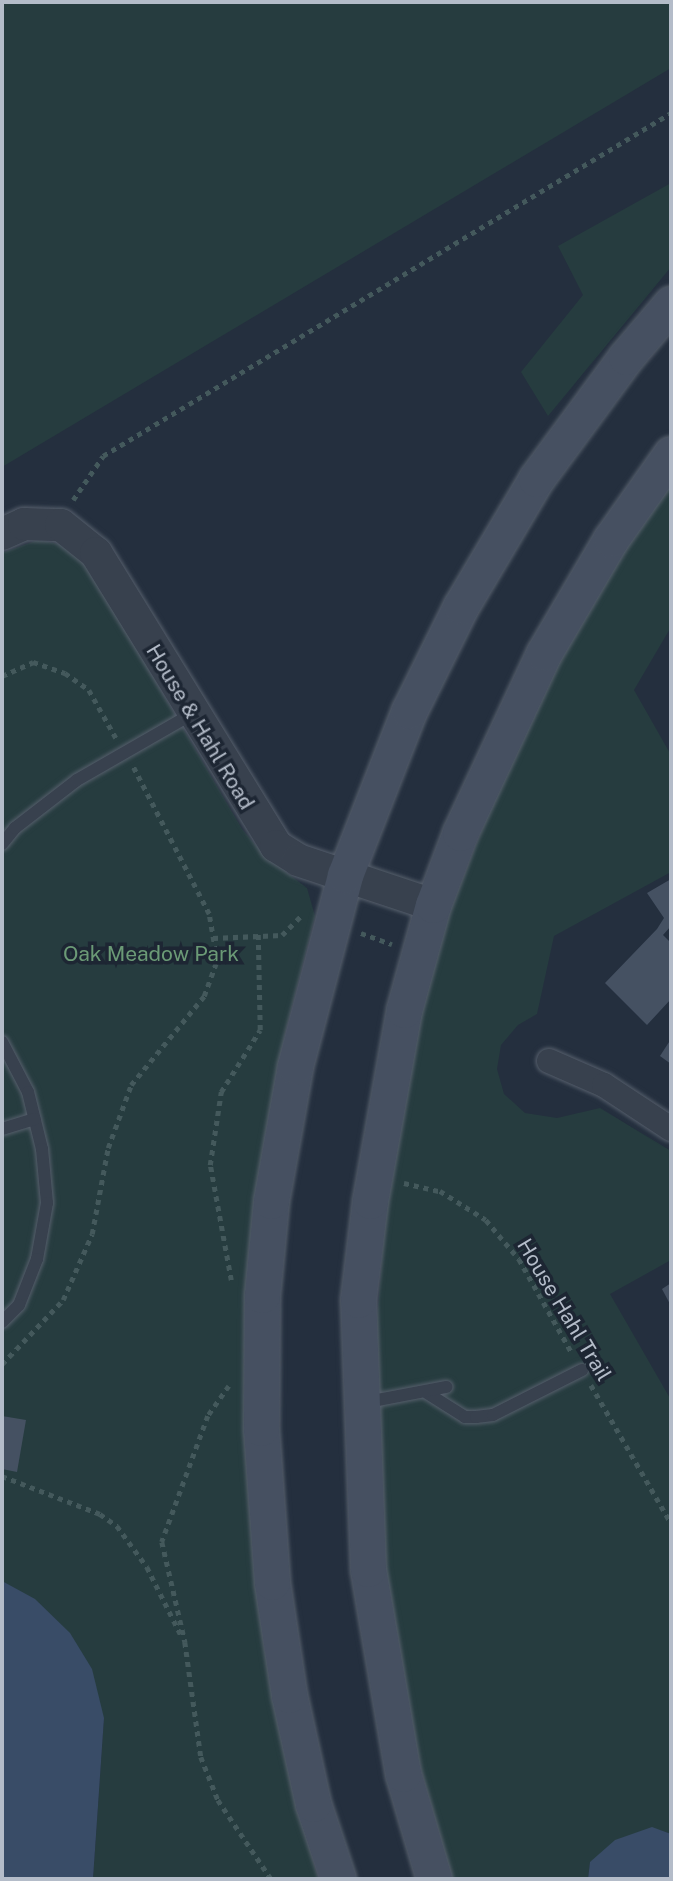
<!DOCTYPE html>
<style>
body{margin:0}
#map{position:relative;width:673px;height:1881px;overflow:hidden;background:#242f3e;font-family:"Public Sans",sans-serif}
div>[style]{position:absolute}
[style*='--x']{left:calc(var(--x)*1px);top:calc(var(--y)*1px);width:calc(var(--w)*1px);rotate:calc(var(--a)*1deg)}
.green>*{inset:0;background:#263c3f}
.water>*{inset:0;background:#394c67}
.building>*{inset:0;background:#455162}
.path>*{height:4.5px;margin-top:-2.25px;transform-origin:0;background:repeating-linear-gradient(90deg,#44595c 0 5px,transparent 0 10px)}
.roads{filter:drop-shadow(0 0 2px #565f6c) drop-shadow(0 0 2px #565f6c)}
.service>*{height:12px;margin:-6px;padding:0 6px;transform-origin:6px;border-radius:6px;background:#38414e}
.minor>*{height:24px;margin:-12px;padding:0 12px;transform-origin:12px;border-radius:12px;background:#38414e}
.tertiary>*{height:32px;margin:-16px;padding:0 16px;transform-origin:16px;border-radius:16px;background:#38414e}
.secondary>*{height:35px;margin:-17.5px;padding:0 17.5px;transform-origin:17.5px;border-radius:17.5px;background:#465061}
span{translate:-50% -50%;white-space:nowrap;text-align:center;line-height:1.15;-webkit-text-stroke:7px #1d2633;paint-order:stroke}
.street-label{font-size:21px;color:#b4bcc9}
.park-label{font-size:21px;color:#6b9a76}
.frame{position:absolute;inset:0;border:4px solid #b4bcc9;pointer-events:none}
</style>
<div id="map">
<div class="green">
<i style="clip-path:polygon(2px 2px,671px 2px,671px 68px,2px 467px)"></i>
<i style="clip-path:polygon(671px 183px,671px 267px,548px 416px,521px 372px,583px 295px,558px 246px)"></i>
<i style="clip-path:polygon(671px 483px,671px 627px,634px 690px,671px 755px,671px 872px,554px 936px,537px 1014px,518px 1025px,501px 1045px,497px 1069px,504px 1094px,525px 1113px,557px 1118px,600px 1108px,671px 1151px,671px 1260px,610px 1294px,671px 1400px,671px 1834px,652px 1828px,590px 1862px,588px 1879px,452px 1879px,406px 1716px,379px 1543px,373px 1371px,386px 1206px,419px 1023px,450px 911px,487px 817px,566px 648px,621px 555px)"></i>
<i style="clip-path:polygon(38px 540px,59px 544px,85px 561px,242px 829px,265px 856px,307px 888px,315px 916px,285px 1034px,262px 1154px,252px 1539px,264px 1647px,286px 1760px,318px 1879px,93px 1879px,104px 1718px,2px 1581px,2px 553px)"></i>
</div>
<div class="water">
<i style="clip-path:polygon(2px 1581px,35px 1599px,70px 1633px,92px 1669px,104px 1718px,93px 1879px,2px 1879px)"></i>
<i style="clip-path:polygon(652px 1827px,671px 1834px,671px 1879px,588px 1879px,590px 1862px,615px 1840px)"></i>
</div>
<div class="building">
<i style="clip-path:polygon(671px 879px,671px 926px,663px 935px,671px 943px,671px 999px,647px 1025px,605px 983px,657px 929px,664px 918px,647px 893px)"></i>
<i style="clip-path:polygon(671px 1039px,671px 1064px,660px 1056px)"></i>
<i style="clip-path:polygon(671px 1283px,671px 1306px,662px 1289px)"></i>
<i style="clip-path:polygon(2px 1416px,26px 1420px,17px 1472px,2px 1469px)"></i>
</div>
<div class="path">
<i style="--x:73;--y:500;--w:53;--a:-55.7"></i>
<i style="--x:103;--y:456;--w:664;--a:-31.13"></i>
<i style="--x:2;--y:676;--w:34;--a:-24"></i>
<i style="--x:33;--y:662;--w:34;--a:19"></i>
<i style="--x:65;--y:673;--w:29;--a:35"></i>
<i style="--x:89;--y:690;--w:55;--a:60.6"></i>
<i style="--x:361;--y:933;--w:33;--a:20"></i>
<i style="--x:213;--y:938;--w:69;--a:-2.5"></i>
<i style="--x:282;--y:935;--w:27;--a:-45"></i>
<i style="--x:404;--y:1183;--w:37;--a:13"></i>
<i style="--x:440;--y:1191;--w:54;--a:32.2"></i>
<i style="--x:486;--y:1220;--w:51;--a:49.8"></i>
<i style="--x:519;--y:1259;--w:108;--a:60.6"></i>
<i style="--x:231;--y:1280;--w:117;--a:-100.3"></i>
<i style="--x:210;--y:1165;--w:74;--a:-81.4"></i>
<i style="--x:221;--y:1092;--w:73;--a:-57.8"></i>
<i style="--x:260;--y:1030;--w:96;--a:-91.2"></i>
<i style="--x:2;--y:1364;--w:88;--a:-46.4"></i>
<i style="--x:63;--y:1300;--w:72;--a:-66.3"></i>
<i style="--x:92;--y:1234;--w:87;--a:-79.5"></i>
<i style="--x:108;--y:1148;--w:67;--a:-69.9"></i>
<i style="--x:131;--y:1085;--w:115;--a:-50.6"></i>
<i style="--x:204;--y:996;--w:37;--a:-70"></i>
<i style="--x:217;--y:961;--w:48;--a:-99.7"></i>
<i style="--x:209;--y:914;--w:165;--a:-117.3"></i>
<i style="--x:591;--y:1385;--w:160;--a:59.9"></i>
<i style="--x:229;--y:1386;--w:37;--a:125"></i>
<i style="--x:208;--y:1416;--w:134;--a:110.1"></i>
<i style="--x:162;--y:1542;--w:103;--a:77"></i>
<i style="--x:185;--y:1642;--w:116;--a:82.1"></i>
<i style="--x:201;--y:1757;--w:46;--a:68.4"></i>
<i style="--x:218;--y:1800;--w:95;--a:56.1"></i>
<i style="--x:2;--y:1476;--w:105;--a:21.2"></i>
<i style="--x:100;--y:1514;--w:21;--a:35"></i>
<i style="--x:117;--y:1526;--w:51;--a:53.8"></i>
<i style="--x:147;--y:1567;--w:76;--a:63.4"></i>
</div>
<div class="roads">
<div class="service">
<i style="--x:2;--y:844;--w:21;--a:-51"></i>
<i style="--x:15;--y:828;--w:78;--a:-37.7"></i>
<i style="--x:77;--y:780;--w:133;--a:-29.9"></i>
<i style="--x:2;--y:1042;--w:56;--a:62.5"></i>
<i style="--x:28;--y:1092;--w:59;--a:76.2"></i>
<i style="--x:42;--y:1149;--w:54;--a:84.7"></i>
<i style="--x:47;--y:1203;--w:57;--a:100.1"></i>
<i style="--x:37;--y:1259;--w:49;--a:111.4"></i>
<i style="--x:19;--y:1305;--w:24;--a:135"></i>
<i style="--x:2;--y:1129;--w:34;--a:-17"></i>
<i style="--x:427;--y:1393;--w:45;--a:32.3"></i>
<i style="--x:465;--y:1417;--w:11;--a:0"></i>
<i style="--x:476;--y:1417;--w:17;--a:-7"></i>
<i style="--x:493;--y:1415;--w:100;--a:-26.8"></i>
<i style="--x:362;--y:1403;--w:86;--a:-10.8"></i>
</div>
<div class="minor">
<i style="--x:549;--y:1061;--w:60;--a:23.6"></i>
<i style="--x:604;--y:1085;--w:80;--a:33.3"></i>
</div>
<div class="tertiary">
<i style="--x:2;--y:534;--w:24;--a:-24"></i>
<i style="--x:24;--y:524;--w:37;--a:2"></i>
<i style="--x:61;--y:525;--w:45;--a:38.7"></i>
<i style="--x:96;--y:553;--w:344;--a:58.4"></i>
<i style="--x:276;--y:846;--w:26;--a:32"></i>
<i style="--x:298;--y:860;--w:142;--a:18.4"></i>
</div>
<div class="secondary">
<i style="--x:338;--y:1879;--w:79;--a:-108.4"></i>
<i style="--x:313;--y:1804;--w:112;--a:-102.4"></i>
<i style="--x:289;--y:1695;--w:114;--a:-98.6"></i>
<i style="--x:272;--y:1582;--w:154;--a:-94.1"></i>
<i style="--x:261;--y:1428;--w:133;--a:-89.6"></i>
<i style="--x:262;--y:1295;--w:94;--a:-84.5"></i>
<i style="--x:271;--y:1201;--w:137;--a:-79.9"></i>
<i style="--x:295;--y:1066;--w:197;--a:-75.3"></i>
<i style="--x:345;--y:875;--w:176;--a:-68.7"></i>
<i style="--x:409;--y:711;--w:117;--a:-63.7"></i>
<i style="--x:461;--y:606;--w:147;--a:-59.4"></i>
<i style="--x:536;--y:479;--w:152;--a:-53.6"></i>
<i style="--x:626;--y:357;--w:70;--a:-49.7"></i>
<i style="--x:434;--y:1879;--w:109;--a:-106.4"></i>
<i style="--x:403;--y:1774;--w:208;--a:-99.7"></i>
<i style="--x:368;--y:1569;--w:269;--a:-92.1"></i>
<i style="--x:358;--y:1300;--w:100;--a:-83.1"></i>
<i style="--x:370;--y:1201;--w:194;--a:-79.9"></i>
<i style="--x:404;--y:1010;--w:109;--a:-74.6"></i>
<i style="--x:433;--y:905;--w:77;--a:-69.4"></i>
<i style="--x:460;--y:833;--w:199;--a:-65"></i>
<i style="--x:544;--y:653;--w:132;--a:-59.6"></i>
<i style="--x:611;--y:539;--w:104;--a:-54.8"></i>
</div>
</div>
<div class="street-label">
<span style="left:200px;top:727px;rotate:59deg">House &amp; Hahl Road</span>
<span style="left:564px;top:1310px;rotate:59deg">House Hahl Trail</span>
</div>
<div class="park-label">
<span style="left:151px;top:954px">Oak Meadow Park</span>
</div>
<div class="frame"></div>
</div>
